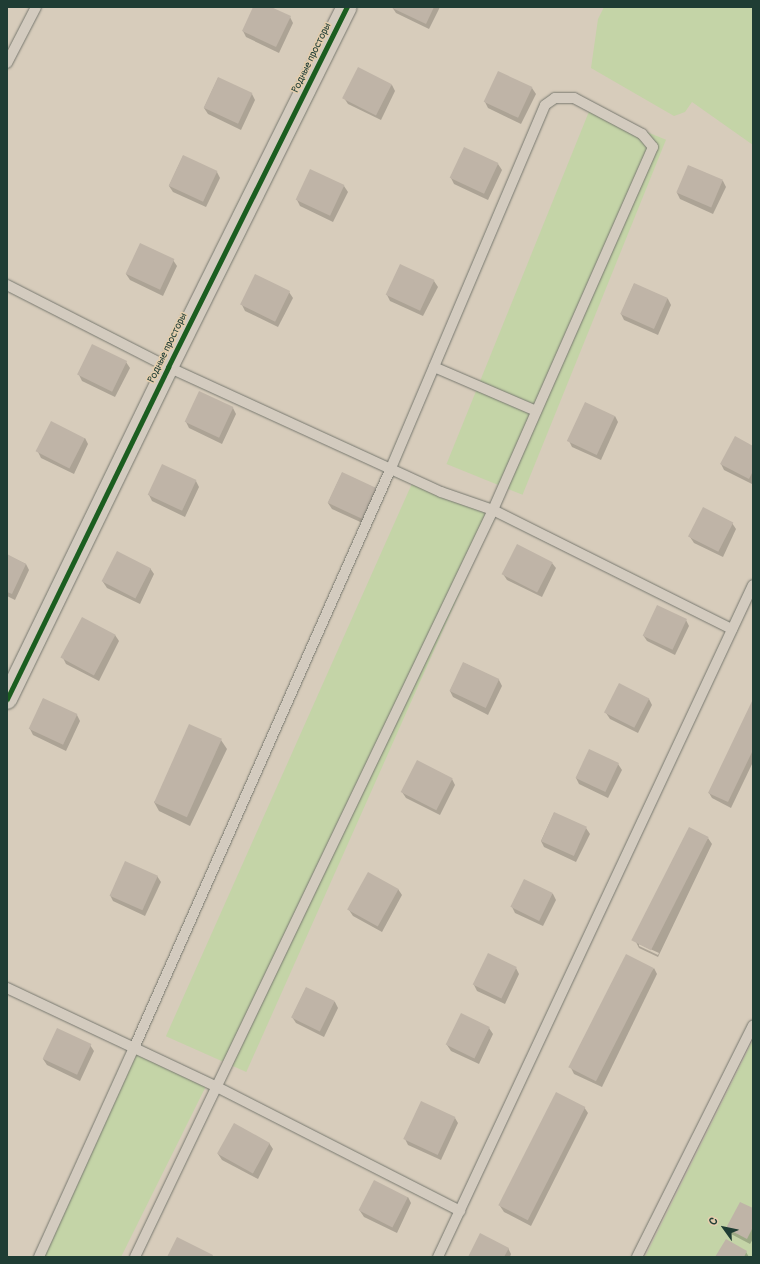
<!DOCTYPE html>
<meta charset="utf-8">
<style>
body{margin:0}
#map{position:relative;width:760px;height:1264px;overflow:hidden;background:#d7ccbb;font-family:Pangolin,sans-serif}
div>[style]{position:absolute}
[style*='--x']{left:calc(var(--x)*1px);top:calc(var(--y)*1px);width:calc(var(--w)*1px);rotate:calc(var(--a)*1deg)}
.green>*{inset:0;background:#c4d4a7;transform-origin:0 0}
.shadow>*{inset:0;background:#0003}
.building>*{inset:0;background:#bfb4a7;transform-origin:0 0}
.roads{filter:drop-shadow(0 0 1px #77786f) drop-shadow(0 0 1px #77786f)}
.service>*{height:10px;margin:-5px;padding:0 5px;transform-origin:5px;border-radius:5px;background:#d3cbbf}
.minor>*{height:20px;margin:-10px;padding:0 10px;transform-origin:10px;border-radius:10px;background:#d3cbbf}
.cycleway>*{height:5px;margin:-2.5px;padding:0 2.5px;transform-origin:2.5px;border-radius:2.5px;background:#1b5e20}
span{translate:-50% -50%;white-space:nowrap;text-align:center;line-height:1.15;-webkit-text-stroke:3px #e4ceae;paint-order:stroke}
.street-label{font-size:10px;color:#1f3d34}
.frame{position:absolute;inset:0;border:8px solid #1f3d34;pointer-events:none}
.north{position:absolute;left:704px;top:1208px;width:40px;height:40px;-webkit-text-stroke:3px #e4ceae;paint-order:stroke;rotate:303deg;font-size:11px;font-weight:700;line-height:16px;text-align:center;color:#1f3d34}
.north::after{content:'';display:block;margin:auto;width:14px;height:18px;background:#1f3d34;clip-path:polygon(50% 0,100% 100%,50% 72%,0 100%)}
</style>
<div id="map">
<div class="green">
<i style="clip-path:polygon(604px 7px,753px 7px,753px 145px,692px 102px,685px 112px,674px 116px,591px 68px,598px 19px)"></i>
<i style="left:590px;top:109px;width:82px;height:383px;rotate:22deg"></i>
<i style="left:414px;top:479px;width:88px;height:610px;rotate:24deg"></i>
<i style="clip-path:polygon(753px 1040px,753px 1257px,645px 1257px)"></i>
<i style="clip-path:polygon(138px 1050px,210px 1078px,121px 1257px,39px 1257px)"></i>
</div>
<div class="shadow">
<i style="clip-path:polygon(254px 7px,269px 7px,290px 17px,293px 23px,279px 53px,246px 37px,243px 31px)"></i>
<i style="clip-path:polygon(392px 7px,440px 7px,429px 29px,396px 13px)"></i>
<i style="clip-path:polygon(218px 78px,252px 94px,255px 100px,241px 130px,208px 114px,204px 108px)"></i>
<i style="clip-path:polygon(392px 85px,395px 91px,381px 120px,348px 104px,344px 98px)"></i>
<i style="clip-path:polygon(532px 88px,536px 94px,521px 124px,488px 108px,485px 102px)"></i>
<i style="clip-path:polygon(183px 156px,217px 172px,220px 178px,206px 207px,173px 192px,169px 186px)"></i>
<i style="clip-path:polygon(498px 164px,502px 170px,488px 200px,454px 184px,451px 178px)"></i>
<i style="clip-path:polygon(689px 166px,723px 181px,726px 187px,713px 214px,680px 199px,677px 193px)"></i>
<i style="clip-path:polygon(344px 186px,348px 192px,333px 222px,300px 206px,297px 200px)"></i>
<i style="clip-path:polygon(173px 260px,177px 266px,163px 296px,130px 280px,126px 274px)"></i>
<i style="clip-path:polygon(434px 281px,438px 287px,423px 316px,390px 301px,387px 295px)"></i>
<i style="clip-path:polygon(634px 284px,668px 299px,671px 305px,658px 335px,624px 320px,621px 314px)"></i>
<i style="clip-path:polygon(289px 292px,293px 298px,278px 327px,245px 311px,242px 305px)"></i>
<i style="clip-path:polygon(126px 362px,130px 368px,115px 397px,82px 381px,79px 375px)"></i>
<i style="clip-path:polygon(233px 408px,236px 414px,222px 444px,189px 428px,186px 422px)"></i>
<i style="clip-path:polygon(615px 416px,618px 422px,601px 460px,572px 447px,569px 441px)"></i>
<i style="clip-path:polygon(85px 438px,88px 444px,74px 474px,41px 458px,38px 452px)"></i>
<i style="clip-path:polygon(753px 447px,753px 483px,752px 484px,724px 470px,721px 464px)"></i>
<i style="clip-path:polygon(342px 473px,369px 526px,332px 509px,328px 503px)"></i>
<i style="clip-path:polygon(196px 481px,199px 487px,185px 517px,152px 501px,149px 495px)"></i>
<i style="clip-path:polygon(732px 523px,736px 529px,723px 557px,694px 543px,690px 537px)"></i>
<i style="clip-path:polygon(7px 555px,26px 564px,29px 570px,15px 600px,7px 596px)"></i>
<i style="clip-path:polygon(552px 563px,556px 568px,542px 597px,507px 580px,503px 574px)"></i>
<i style="clip-path:polygon(150px 568px,154px 574px,140px 604px,107px 588px,103px 582px)"></i>
<i style="clip-path:polygon(686px 620px,689px 626px,675px 655px,647px 641px,643px 635px)"></i>
<i style="clip-path:polygon(115px 635px,119px 641px,99px 681px,66px 664px,63px 658px)"></i>
<i style="clip-path:polygon(464px 663px,499px 680px,502px 686px,488px 715px,453px 697px,450px 691px)"></i>
<i style="clip-path:polygon(43px 699px,77px 715px,80px 721px,66px 751px,33px 735px,30px 729px)"></i>
<i style="clip-path:polygon(649px 699px,652px 705px,638px 733px,610px 719px,606px 713px)"></i>
<i style="clip-path:polygon(753px 701px,753px 762px,731px 808px,712px 798px,709px 793px)"></i>
<i style="clip-path:polygon(221px 740px,227px 749px,190px 826px,159px 811px,154px 802px)"></i>
<i style="clip-path:polygon(618px 764px,622px 770px,608px 798px,579px 784px,576px 778px)"></i>
<i style="clip-path:polygon(452px 779px,455px 785px,440px 815px,406px 798px,402px 792px)"></i>
<i style="clip-path:polygon(554px 813px,586px 828px,590px 834px,576px 862px,544px 847px,541px 841px)"></i>
<i style="clip-path:polygon(evenodd,708px 838px,712px 844px,658px 957px,639px 948px,636px 942px,708px 838px,639px 944px,659px 953px,658px 955px,639px 946px,639px 944px)"></i>
<i style="clip-path:polygon(157px 876px,161px 882px,145px 916px,113px 901px,110px 895px)"></i>
<i style="clip-path:polygon(525px 881px,553px 894px,556px 900px,543px 926px,515px 913px,512px 907px)"></i>
<i style="clip-path:polygon(398px 889px,402px 895px,382px 932px,353px 916px,349px 910px)"></i>
<i style="clip-path:polygon(516px 968px,519px 974px,505px 1004px,477px 991px,474px 985px)"></i>
<i style="clip-path:polygon(654px 968px,657px 974px,602px 1087px,574px 1074px,571px 1068px)"></i>
<i style="clip-path:polygon(306px 988px,335px 1002px,338px 1008px,324px 1037px,296px 1023px,292px 1017px)"></i>
<i style="clip-path:polygon(489px 1028px,493px 1034px,479px 1064px,451px 1051px,447px 1045px)"></i>
<i style="clip-path:polygon(90px 1045px,94px 1051px,80px 1081px,47px 1065px,43px 1059px)"></i>
<i style="clip-path:polygon(584px 1107px,588px 1113px,531px 1226px,504px 1212px,500px 1206px)"></i>
<i style="clip-path:polygon(455px 1118px,458px 1123px,441px 1160px,408px 1145px,405px 1139px)"></i>
<i style="clip-path:polygon(269px 1143px,273px 1149px,258px 1179px,222px 1160px,218px 1154px)"></i>
<i style="clip-path:polygon(408px 1197px,411px 1203px,397px 1233px,364px 1217px,360px 1211px)"></i>
<i style="clip-path:polygon(753px 1209px,753px 1239px,750px 1244px,731px 1234px,727px 1228px)"></i>
<i style="clip-path:polygon(508px 1248px,511px 1254px,510px 1257px,469px 1257px)"></i>
<i style="clip-path:polygon(746px 1252px,749px 1257px,717px 1257px)"></i>
</div>
<div class="building">
<i style="clip-path:polygon(253px 7px,271px 7px,291px 16px,276px 47px,242px 31px)"></i>
<i style="clip-path:polygon(390px 7px,434px 7px,426px 24px)"></i>
<i style="left:358px;top:67px;width:38px;height:35px;rotate:27deg"></i>
<i style="left:498px;top:71px;width:38px;height:34px;rotate:25deg"></i>
<i style="left:218px;top:77px;width:38px;height:34px;rotate:25deg"></i>
<i style="left:464px;top:147px;width:38px;height:34px;rotate:25deg"></i>
<i style="left:183px;top:155px;width:38px;height:34px;rotate:25deg"></i>
<i style="left:688px;top:165px;width:38px;height:30px;rotate:23deg"></i>
<i style="left:310px;top:169px;width:38px;height:34px;rotate:25deg"></i>
<i style="left:140px;top:243px;width:38px;height:34px;rotate:25deg"></i>
<i style="left:400px;top:264px;width:38px;height:34px;rotate:25deg"></i>
<i style="left:255px;top:274px;width:39px;height:34px;rotate:26deg"></i>
<i style="left:634px;top:283px;width:37px;height:34px;rotate:24deg"></i>
<i style="left:92px;top:344px;width:39px;height:34px;rotate:26deg"></i>
<i style="left:199px;top:391px;width:38px;height:34px;rotate:25deg"></i>
<i style="left:585px;top:402px;width:33px;height:43px;rotate:25deg"></i>
<i style="left:51px;top:421px;width:38px;height:34px;rotate:27deg"></i>
<i style="clip-path:polygon(735px 436px,753px 446px,753px 471px,749px 479px,720px 464px)"></i>
<i style="left:162px;top:464px;width:38px;height:34px;rotate:25deg"></i>
<i style="left:342px;top:472px;width:42px;height:34px;rotate:25deg"></i>
<i style="left:703px;top:507px;width:34px;height:33px;rotate:27deg"></i>
<i style="left:517px;top:544px;width:40px;height:34px;rotate:27deg"></i>
<i style="left:117px;top:551px;width:38px;height:34px;rotate:27deg"></i>
<i style="clip-path:polygon(7px 554px,26px 564px,12px 594px,7px 592px)"></i>
<i style="left:657px;top:605px;width:33px;height:34px;rotate:25deg"></i>
<i style="left:82px;top:617px;width:38px;height:46px;rotate:28deg"></i>
<i style="left:463px;top:662px;width:40px;height:32px;rotate:25deg"></i>
<i style="left:619px;top:683px;width:34px;height:33px;rotate:27deg"></i>
<i style="left:43px;top:698px;width:38px;height:34px;rotate:25deg"></i>
<i style="clip-path:polygon(753px 699px,753px 750px,728px 802px,708px 793px)"></i>
<i style="left:189px;top:724px;width:36px;height:86px;rotate:24deg"></i>
<i style="left:589px;top:749px;width:33px;height:32px;rotate:25deg"></i>
<i style="left:417px;top:760px;width:40px;height:36px;rotate:27deg"></i>
<i style="left:554px;top:812px;width:36px;height:32px;rotate:24deg"></i>
<i style="left:689px;top:827px;width:22px;height:127px;rotate:27deg"></i>
<i style="left:125px;top:861px;width:36px;height:38px;rotate:24deg"></i>
<i style="left:368px;top:872px;width:35px;height:43px;rotate:29deg"></i>
<i style="left:524px;top:879px;width:32px;height:31px;rotate:26deg"></i>
<i style="left:488px;top:953px;width:32px;height:35px;rotate:26deg"></i>
<i style="left:626px;top:954px;width:31px;height:127px;rotate:27deg"></i>
<i style="left:306px;top:987px;width:32px;height:34px;rotate:26deg"></i>
<i style="left:461px;top:1013px;width:32px;height:35px;rotate:26deg"></i>
<i style="left:57px;top:1028px;width:38px;height:34px;rotate:25deg"></i>
<i style="left:556px;top:1092px;width:33px;height:127px;rotate:27deg"></i>
<i style="left:421px;top:1101px;width:38px;height:42px;rotate:25deg"></i>
<i style="left:234px;top:1123px;width:41px;height:35px;rotate:29deg"></i>
<i style="left:374px;top:1180px;width:38px;height:34px;rotate:27deg"></i>
<i style="clip-path:polygon(740px 1202px,753px 1208px,753px 1227px,747px 1239px,726px 1228px)"></i>
<i style="clip-path:polygon(480px 1233px,509px 1248px,504px 1257px,468px 1257px)"></i>
<i style="clip-path:polygon(177px 1237px,213px 1255px,212px 1257px,167px 1257px)"></i>
<i style="clip-path:polygon(726px 1239px,747px 1251px,744px 1257px,715px 1257px)"></i>
</div>
<div class="roads">
<div class="service">
<i style="--x:7;--y:63;--w:63;--a:-62.6"></i>
<i style="--x:7;--y:285;--w:181;--a:27"></i>
<i style="--x:168;--y:367;--w:300;--a:24.6"></i>
<i style="--x:441;--y:492;--w:55;--a:19.1"></i>
<i style="--x:493;--y:510;--w:267;--a:26.5"></i>
<i style="--x:434;--y:367;--w:111;--a:23.3"></i>
<i style="--x:7;--y:988;--w:232;--a:25.2"></i>
<i style="--x:217;--y:1087;--w:273;--a:27"></i>
<i style="--x:39;--y:1257;--w:230;--a:-65.6"></i>
<i style="--x:134;--y:1048;--w:634;--a:-66.1"></i>
<i style="--x:391;--y:468;--w:394;--a:-67"></i>
<i style="--x:545;--y:105;--w:12;--a:-35"></i>
<i style="--x:555;--y:98;--w:19;--a:0"></i>
<i style="--x:574;--y:98;--w:77;--a:27.9"></i>
<i style="--x:642;--y:134;--w:17;--a:50"></i>
<i style="--x:653;--y:147;--w:397;--a:113.8"></i>
<i style="--x:493;--y:510;--w:828;--a:115.61"></i>
<i style="--x:438;--y:1257;--w:742;--a:-64.89"></i>
<i style="--x:637;--y:1257;--w:259;--a:-63.4"></i>
</div>
<div class="minor">
<i style="--x:7;--y:699;--w:369;--a:-64.1"></i>
<i style="--x:168;--y:367;--w:402;--a:-63.6"></i>
</div>
</div>
<div class="cycleway">
<i style="--x:7;--y:699;--w:369;--a:-64.1"></i>
<i style="--x:168;--y:367;--w:402;--a:-63.6"></i>
</div>
<div class="street-label">
<span style="left:312px;top:58px;rotate:-64deg">Родные просторы</span>
<span style="left:168px;top:348px;rotate:-64deg">Родные просторы</span>
</div>
<div class="frame"></div>
<div class="north">С</div>
</div>
